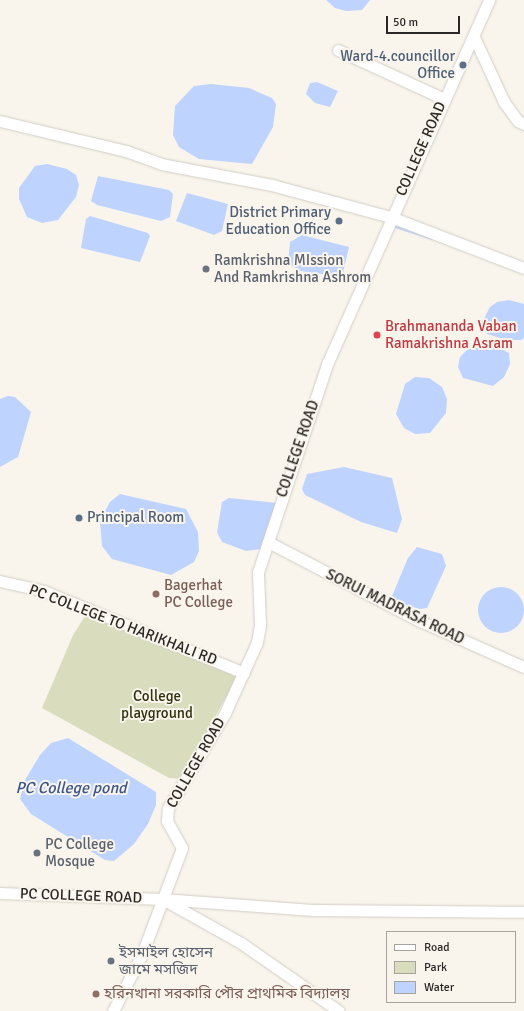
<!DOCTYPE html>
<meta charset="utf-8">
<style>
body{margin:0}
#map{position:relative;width:524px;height:1011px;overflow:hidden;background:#f9f5ed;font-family:Signika,"Noto Sans Bengali",sans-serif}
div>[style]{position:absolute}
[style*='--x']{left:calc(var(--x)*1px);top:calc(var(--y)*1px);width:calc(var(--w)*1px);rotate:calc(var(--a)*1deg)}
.green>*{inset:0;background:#d9ddbe}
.water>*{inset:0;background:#bed3fd}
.round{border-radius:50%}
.stream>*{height:3px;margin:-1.5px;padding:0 1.5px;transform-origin:1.5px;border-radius:1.5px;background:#bed3fd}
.roads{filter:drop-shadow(0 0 1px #d1cdc5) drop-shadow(0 0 1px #d1cdc5)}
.tertiary>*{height:11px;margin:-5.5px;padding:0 5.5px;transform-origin:5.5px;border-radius:5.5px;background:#fff}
.dots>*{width:11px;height:11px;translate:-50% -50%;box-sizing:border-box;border:2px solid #f9f5ed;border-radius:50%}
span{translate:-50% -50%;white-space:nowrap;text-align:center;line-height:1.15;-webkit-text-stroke:4px #f9f5ed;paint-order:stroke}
.service-label{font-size:15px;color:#4e5e75}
.right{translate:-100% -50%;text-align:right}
.left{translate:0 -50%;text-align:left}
.street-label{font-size:15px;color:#2b2926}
.worship-label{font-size:15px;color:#5b616d}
.health-label{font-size:15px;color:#be3a42}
.education-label{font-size:15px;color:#785e54}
.park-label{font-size:15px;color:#2f320d}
.water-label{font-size:16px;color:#3c558a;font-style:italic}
.legend{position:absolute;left:386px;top:931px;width:130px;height:72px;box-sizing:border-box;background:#f9f5ed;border:1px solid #a7a39d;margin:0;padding:5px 7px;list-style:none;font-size:12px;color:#2b2926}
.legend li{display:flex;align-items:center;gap:8px;height:20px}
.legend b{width:20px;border:1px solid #a7a39d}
.scale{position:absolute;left:386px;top:16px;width:74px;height:18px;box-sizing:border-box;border:2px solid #2b2926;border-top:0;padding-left:5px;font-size:12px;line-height:14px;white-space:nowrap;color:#2b2926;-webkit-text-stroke:3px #f9f5ed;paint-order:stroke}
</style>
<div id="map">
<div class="green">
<i style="clip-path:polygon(87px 613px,237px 677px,181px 779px,169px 778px,42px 708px,73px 635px)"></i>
</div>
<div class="water">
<i style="clip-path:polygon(326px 0,370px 0,362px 10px,346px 11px,335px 8px)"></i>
<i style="clip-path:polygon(317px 82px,338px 91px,330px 107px,315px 103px,306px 94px,310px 83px)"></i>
<i style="clip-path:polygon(211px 84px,249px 88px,272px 98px,276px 104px,273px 127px,252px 164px,199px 159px,179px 147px,173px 135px,175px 106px,194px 86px)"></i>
<i style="clip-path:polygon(47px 164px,67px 169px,76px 175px,79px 185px,76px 197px,58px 220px,42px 223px,27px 217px,19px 199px,19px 188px,35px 166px)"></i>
<i style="clip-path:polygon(98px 176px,169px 190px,173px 194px,170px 217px,161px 221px,97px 205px,91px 201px)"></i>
<i style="clip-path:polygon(187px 193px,228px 204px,222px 231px,214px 235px,176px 221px)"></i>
<i style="clip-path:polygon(90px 216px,148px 233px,150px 236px,140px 262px,81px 248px,86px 219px)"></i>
<i style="clip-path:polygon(302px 235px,349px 247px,342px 277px,301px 271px,288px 264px,290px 242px)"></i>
<i style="clip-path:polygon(509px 300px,524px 304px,524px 338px,521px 340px,507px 340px,487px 334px,484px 319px,490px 307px,497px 302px)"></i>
<i style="clip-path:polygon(493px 345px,509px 353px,510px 364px,504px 377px,493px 386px,463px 378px,458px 367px,460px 357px,468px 349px)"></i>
<i style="clip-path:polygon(415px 377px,429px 378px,442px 387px,447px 399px,446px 413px,430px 433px,415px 434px,404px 428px,396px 414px,405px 384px)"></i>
<i style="clip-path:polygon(8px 396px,15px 397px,31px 412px,18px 457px,0 467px,0 399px)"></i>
<i style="clip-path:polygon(344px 467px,392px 478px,402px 519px,397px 533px,361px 522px,305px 495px,302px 489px,307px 474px)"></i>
<i style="clip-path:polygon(120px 494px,186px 509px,198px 532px,199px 551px,194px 562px,171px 575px,112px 559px,102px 546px,100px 520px,110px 502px)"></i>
<i style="clip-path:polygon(229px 498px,277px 503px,261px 549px,246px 551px,222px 542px,217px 532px,222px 502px)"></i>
<i style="clip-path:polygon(417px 547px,442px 554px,446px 566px,427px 608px,420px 609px,398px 603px,392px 596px,408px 558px)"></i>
<i class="round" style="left:478px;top:587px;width:46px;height:46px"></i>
<i style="clip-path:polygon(68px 738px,156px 792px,156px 805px,148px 824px,134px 844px,114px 861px,105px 860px,31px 814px,20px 799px,25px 780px,40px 755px,51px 743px)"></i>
</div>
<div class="stream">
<i style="--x:395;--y:226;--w:38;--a:18"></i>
</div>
<div class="roads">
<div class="tertiary">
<i style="--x:474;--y:37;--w:72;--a:65.2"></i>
<i style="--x:504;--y:102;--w:24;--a:54"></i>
<i style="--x:518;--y:121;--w:7;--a:27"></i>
<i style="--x:338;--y:50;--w:117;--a:24.8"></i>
<i style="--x:0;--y:121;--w:130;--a:13.4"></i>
<i style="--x:126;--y:151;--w:37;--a:20"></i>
<i style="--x:161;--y:164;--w:113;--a:10.7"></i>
<i style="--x:272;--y:185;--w:123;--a:15.1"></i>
<i style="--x:391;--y:217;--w:142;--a:21"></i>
<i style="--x:268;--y:542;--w:171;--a:27.5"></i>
<i style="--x:420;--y:621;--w:114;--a:23.9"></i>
<i style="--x:0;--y:581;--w:45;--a:12.8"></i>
<i style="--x:44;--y:591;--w:216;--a:22.3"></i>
<i style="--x:0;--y:893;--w:162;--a:2.1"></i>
<i style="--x:162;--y:899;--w:151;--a:4.2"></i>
<i style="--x:313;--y:910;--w:211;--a:0.5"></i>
<i style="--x:166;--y:901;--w:86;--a:29.2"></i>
<i style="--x:241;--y:943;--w:119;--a:34.8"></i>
<i style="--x:113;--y:1011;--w:64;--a:-63"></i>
<i style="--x:142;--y:954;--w:113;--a:-69.3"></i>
<i style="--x:182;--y:848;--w:31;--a:-119"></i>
<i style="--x:167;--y:821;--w:13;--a:-86"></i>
<i style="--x:168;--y:808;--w:111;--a:-59"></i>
<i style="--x:225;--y:713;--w:78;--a:-65.7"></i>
<i style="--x:257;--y:642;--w:17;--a:-80"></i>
<i style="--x:260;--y:625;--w:53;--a:-92.2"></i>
<i style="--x:258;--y:572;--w:221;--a:-71.6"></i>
<i style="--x:328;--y:362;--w:396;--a:-66"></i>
</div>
</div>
<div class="dots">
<i style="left:463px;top:65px;background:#5c6f8a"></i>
<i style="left:339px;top:221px;background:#5c6f8a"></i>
<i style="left:206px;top:269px;background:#6b7280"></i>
<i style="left:377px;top:335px;background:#e0444e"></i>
<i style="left:79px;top:518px;background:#5c6f8a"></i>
<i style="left:156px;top:594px;background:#8d6e63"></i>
<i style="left:37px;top:853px;background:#6b7280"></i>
<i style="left:111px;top:961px;background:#6b7280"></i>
<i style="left:96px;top:994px;background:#8d6e63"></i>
</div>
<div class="service-label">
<span class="right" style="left:455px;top:65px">Ward-4.councillor<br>Office</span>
<span class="right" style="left:331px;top:221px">District Primary<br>Education Office</span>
<span class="left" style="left:87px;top:518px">Principal Room</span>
</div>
<div class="street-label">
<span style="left:421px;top:149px;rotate:-66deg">COLLEGE ROAD</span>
<span style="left:298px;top:449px;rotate:-71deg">COLLEGE ROAD</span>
<span style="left:395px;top:607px;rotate:26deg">SORUI MADRASA ROAD</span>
<span style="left:123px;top:625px;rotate:21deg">PC COLLEGE TO HARIKHALI RD</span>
<span style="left:196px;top:763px;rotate:-60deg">COLLEGE ROAD</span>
<span style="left:81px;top:896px;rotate:2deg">PC COLLEGE ROAD</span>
</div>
<div class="worship-label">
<span class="left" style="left:214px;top:269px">Ramkrishna MIssion<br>And Ramkrishna Ashrom</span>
<span class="left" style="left:45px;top:853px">PC College<br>Mosque</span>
<span class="left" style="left:119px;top:961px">ইসমাইল হোসেন<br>জামে মসজিদ</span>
</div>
<div class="health-label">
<span class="left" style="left:385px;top:335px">Brahmananda Vaban<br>Ramakrishna Asram</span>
</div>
<div class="education-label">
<span class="left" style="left:164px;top:594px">Bagerhat<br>PC College</span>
<span class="left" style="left:104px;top:994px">হরিনখানা সরকারি পৌর প্রাথমিক বিদ্যালয়</span>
</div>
<div class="park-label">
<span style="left:157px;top:705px">College<br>playground</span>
</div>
<div class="water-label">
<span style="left:71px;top:788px">PC College pond</span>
</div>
<ul class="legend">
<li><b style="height:5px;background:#fff"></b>Road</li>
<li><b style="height:11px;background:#d9ddbe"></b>Park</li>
<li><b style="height:11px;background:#bed3fd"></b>Water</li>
</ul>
<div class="scale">50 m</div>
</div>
